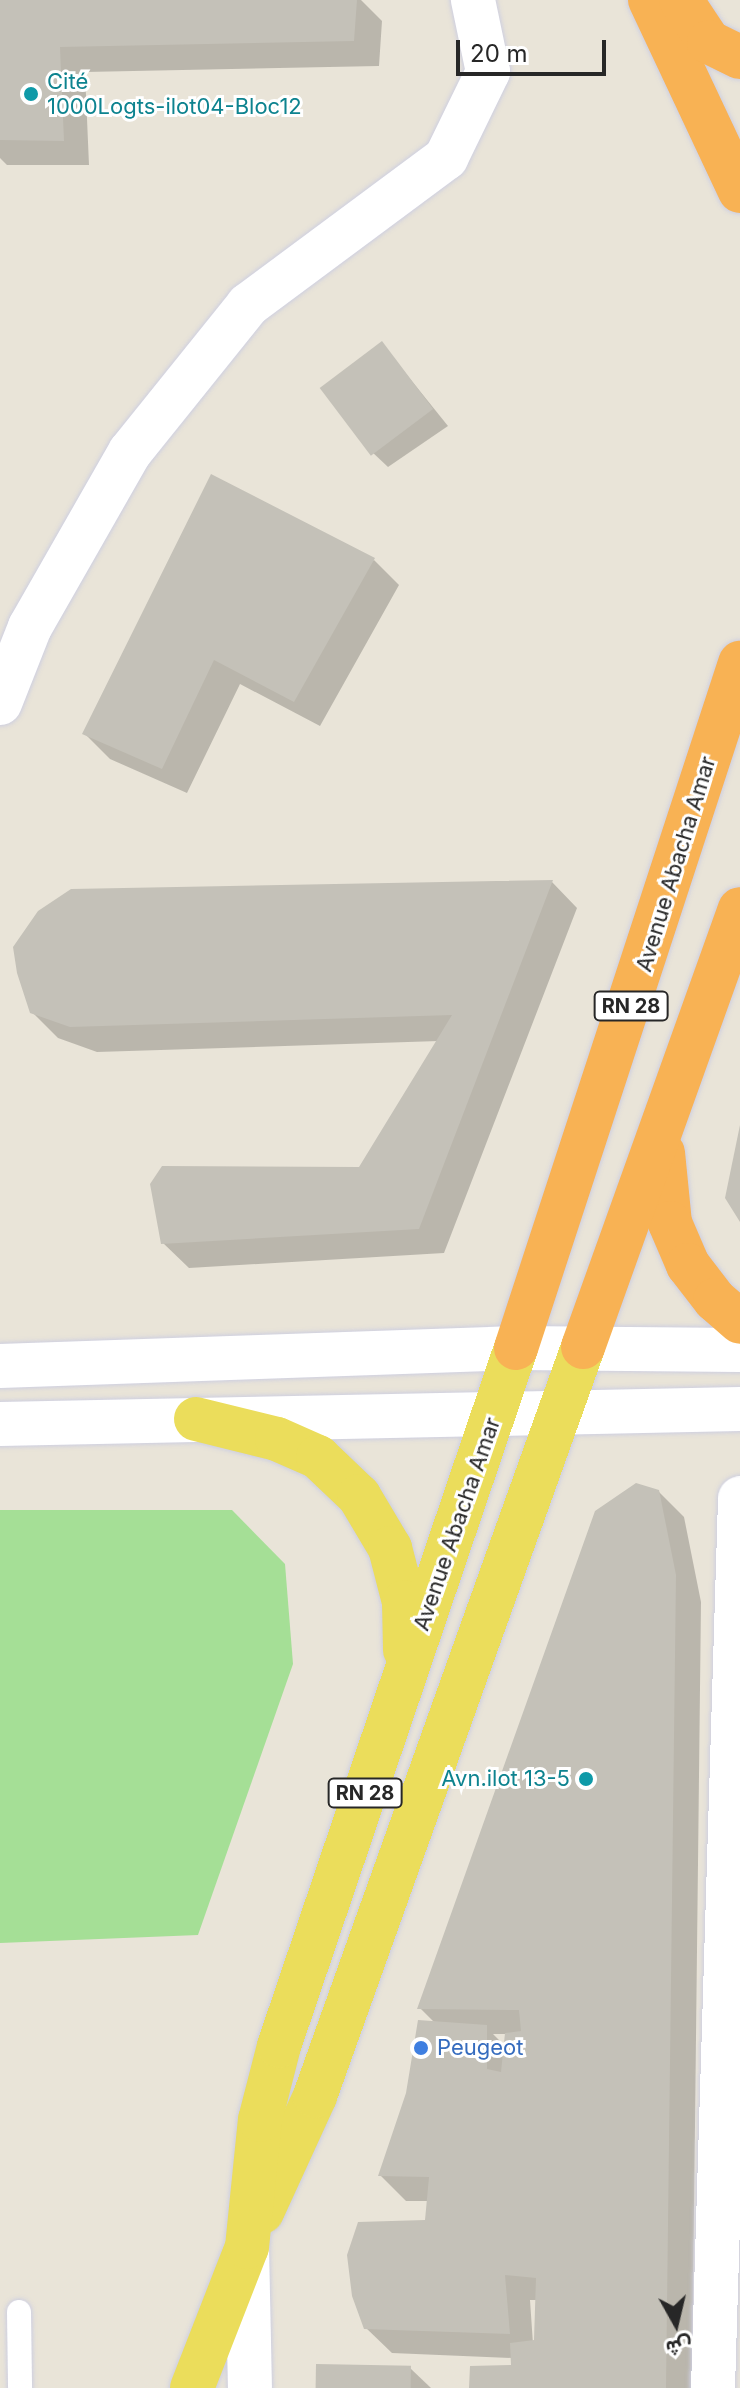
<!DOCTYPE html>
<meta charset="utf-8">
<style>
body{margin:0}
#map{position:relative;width:740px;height:2388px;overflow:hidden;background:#e9e4d8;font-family:Inter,Vazirmatn,sans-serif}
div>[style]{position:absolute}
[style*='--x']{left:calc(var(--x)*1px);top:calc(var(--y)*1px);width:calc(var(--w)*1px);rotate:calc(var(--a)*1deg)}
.green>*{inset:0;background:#a5df96}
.shadow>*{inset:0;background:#0003}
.building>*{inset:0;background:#c4c1b8;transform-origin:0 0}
.roads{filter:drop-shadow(0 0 2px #cecfe0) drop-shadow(0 0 2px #cecfe0)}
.lane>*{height:24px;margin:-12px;padding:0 12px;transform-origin:12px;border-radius:12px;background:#fff}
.street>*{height:44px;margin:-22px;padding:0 22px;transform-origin:22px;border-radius:22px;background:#fff}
.secondary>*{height:44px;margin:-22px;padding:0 22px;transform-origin:22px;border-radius:22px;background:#fff}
.primary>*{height:44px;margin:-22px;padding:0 22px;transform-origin:22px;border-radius:22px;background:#ebdd5b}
.highway>*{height:44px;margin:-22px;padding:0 22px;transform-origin:22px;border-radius:22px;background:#f8b254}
.dots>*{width:22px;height:22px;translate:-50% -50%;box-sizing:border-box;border:4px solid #fff;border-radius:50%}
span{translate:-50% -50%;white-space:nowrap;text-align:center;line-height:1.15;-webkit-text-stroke:6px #fff;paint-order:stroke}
.shield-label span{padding:2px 6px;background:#fff;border:2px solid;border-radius:6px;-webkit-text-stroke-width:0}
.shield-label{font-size:20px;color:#272727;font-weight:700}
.culture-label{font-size:22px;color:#0d838f}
.left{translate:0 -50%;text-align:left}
.right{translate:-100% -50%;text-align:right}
.street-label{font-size:22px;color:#272727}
.shop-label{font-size:22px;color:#366cbe}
.north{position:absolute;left:636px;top:2284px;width:80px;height:80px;-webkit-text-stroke:6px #fff;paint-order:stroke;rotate:172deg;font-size:22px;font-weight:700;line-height:32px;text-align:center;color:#272727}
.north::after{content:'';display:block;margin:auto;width:28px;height:36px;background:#272727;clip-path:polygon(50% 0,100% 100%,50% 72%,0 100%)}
.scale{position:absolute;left:456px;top:40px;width:150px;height:36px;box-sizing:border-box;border:4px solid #272727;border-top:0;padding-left:10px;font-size:24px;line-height:28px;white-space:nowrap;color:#272727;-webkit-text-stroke:6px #fff;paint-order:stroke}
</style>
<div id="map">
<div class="green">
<i style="clip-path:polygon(0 1510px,232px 1510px,285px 1564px,293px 1664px,198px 1935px,0 1943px)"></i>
</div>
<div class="shadow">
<i style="clip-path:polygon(0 0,361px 0,382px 21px,379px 66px,85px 72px,89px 165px,7px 165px,0 158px)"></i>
<i style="clip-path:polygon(382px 344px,448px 426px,388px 467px,371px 451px)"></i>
<i style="clip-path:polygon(374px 560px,399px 585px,320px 726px,240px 684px,187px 793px,110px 759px,84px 733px)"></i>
<i style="clip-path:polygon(552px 882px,577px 908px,444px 1253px,189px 1268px,163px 1243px,360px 1169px,439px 1041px,97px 1052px,58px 1038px,32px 1012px)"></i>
<i style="clip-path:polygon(evenodd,658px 1491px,684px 1517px,701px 1602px,692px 2388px,471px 2388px,513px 2367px,512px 2358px,392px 2353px,366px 2328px,427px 2222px,429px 2201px,406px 2201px,381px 2176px,435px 2023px,420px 2008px,658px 1491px,493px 2034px,507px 2034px,506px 2047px,493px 2034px,658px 1491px,530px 2300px,537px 2300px,536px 2344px,533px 2344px,530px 2300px)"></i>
<i style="clip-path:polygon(410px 2368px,431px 2388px,317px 2388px)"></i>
</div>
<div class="building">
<i style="clip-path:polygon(0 0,357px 0,354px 41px,60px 47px,64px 141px,0 140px)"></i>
<i style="left:382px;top:341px;width:85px;height:78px;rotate:53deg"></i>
<i style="clip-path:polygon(211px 474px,375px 558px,294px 702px,214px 660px,162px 769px,82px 734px)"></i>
<i style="clip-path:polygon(553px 880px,419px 1229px,161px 1244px,150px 1184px,162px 1166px,359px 1167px,452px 1015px,70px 1027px,30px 1013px,17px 973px,13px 947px,38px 911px,71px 889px)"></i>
<i style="clip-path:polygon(740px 1125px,740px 1222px,725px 1198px)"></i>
<i style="clip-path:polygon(636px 1483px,659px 1490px,676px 1575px,666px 2388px,469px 2388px,470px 2366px,511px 2365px,510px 2343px,534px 2340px,536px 2278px,505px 2275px,510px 2334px,364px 2329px,352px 2296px,347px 2255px,358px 2222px,425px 2220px,429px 2177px,378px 2176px,406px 2093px,418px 2020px,487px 2025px,487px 2069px,501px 2072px,505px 2033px,521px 2031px,519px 2010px,417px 2009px,595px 1511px)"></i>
<i style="left:316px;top:2364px;width:95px;height:24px;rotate:1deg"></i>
</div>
<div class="roads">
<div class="lane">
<i style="--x:19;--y:2312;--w:76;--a:89.2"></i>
</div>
<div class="street">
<i style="--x:0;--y:703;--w:82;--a:-68.5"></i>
<i style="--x:30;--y:627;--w:202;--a:-60.3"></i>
<i style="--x:130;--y:452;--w:189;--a:-51.2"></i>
<i style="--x:248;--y:305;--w:247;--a:-36.6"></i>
<i style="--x:446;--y:158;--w:96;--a:-64"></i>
<i style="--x:488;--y:72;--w:74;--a:-101.8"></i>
<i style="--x:713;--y:2388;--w:890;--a:-88.26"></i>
</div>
<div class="secondary">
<i style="--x:0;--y:1366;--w:516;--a:-2"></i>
<i style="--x:516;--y:1348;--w:224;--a:0.5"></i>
<i style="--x:0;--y:1424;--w:740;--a:-1.16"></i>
<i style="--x:247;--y:2247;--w:141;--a:88.8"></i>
</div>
<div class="primary">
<i style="--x:196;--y:1419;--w:83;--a:13.9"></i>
<i style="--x:277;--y:1439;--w:45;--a:23.7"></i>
<i style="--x:318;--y:1457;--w:57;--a:43.6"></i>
<i style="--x:359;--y:1496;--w:61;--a:59.2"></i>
<i style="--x:390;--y:1548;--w:56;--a:75.5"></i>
<i style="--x:404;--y:1602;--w:48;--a:88.8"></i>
<i style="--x:262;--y:2212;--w:128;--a:-65.4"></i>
<i style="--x:315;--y:2096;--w:796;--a:-70.31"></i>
<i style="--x:192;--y:2388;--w:151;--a:-68.7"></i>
<i style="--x:247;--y:2247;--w:128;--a:-84.2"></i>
<i style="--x:260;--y:2120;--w:76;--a:-75.6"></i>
<i style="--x:279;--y:2046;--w:737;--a:-71.25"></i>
</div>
<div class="highway">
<i style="--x:650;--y:0;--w:211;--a:64.8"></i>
<i style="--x:681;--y:0;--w:50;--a:56.3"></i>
<i style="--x:709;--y:42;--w:34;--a:26"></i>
<i style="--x:663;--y:1153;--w:70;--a:84.3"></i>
<i style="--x:670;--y:1223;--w:46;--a:66.8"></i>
<i style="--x:688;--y:1265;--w:44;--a:52.4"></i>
<i style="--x:715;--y:1300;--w:33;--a:41"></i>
<i style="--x:583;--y:1347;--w:465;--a:-70.3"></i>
<i style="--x:516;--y:1348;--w:721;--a:-71.89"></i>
</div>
</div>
<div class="dots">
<i style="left:31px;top:94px;background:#0f9aa8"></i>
<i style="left:586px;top:1779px;background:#0f9aa8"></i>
<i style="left:421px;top:2048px;background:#3f7fe0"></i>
</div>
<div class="shield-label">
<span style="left:631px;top:1006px">RN 28</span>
<span style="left:365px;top:1793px">RN 28</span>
</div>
<div class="culture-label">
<span class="left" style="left:47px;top:94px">Cité<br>1000Logts-ilot04-Bloc12</span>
<span class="right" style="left:570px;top:1779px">Avn.ilot 13-5</span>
</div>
<div class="street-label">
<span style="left:676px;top:864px;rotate:-73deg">Avenue Abacha Amar</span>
<span style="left:457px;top:1524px;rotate:-71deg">Avenue Abacha Amar</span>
</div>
<div class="shop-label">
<span class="left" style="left:437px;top:2048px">Peugeot</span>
</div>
<div class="north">ش</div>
<div class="scale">20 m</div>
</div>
